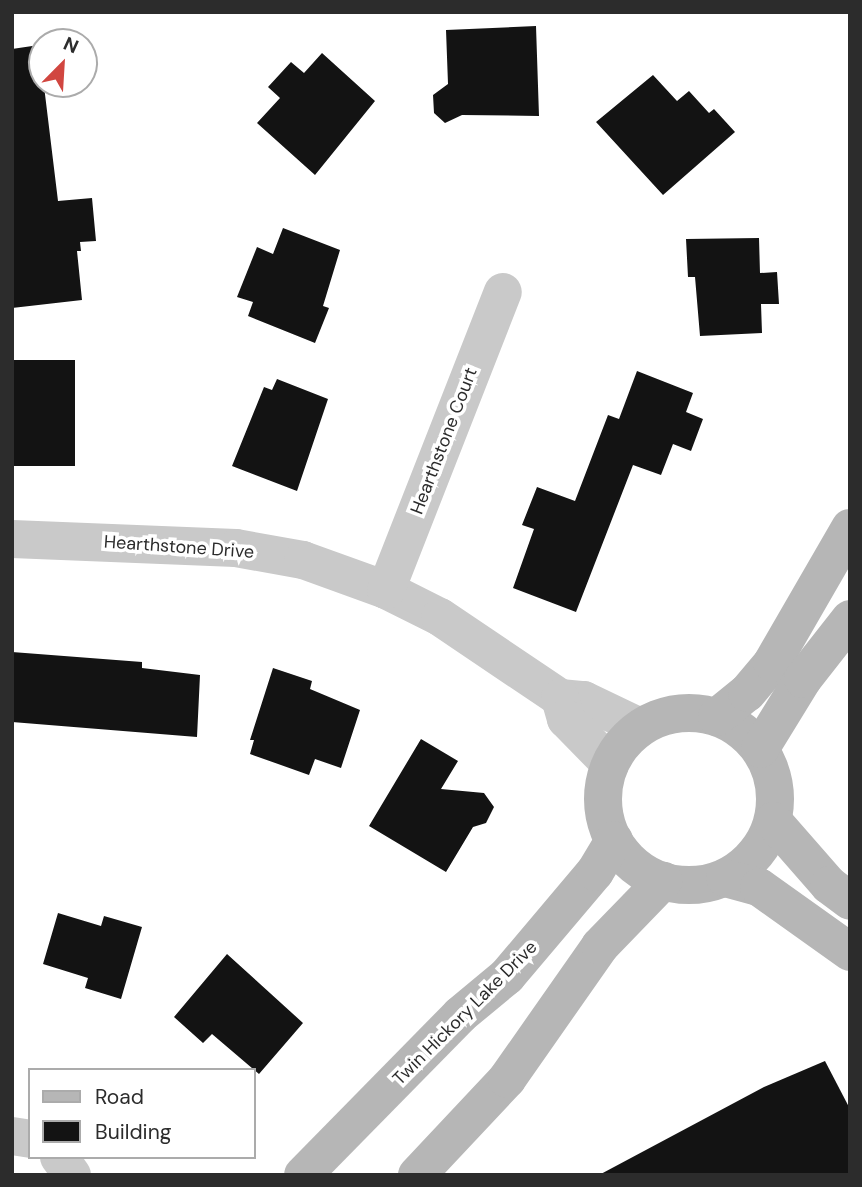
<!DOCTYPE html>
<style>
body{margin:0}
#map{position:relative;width:862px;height:1187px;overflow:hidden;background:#fff;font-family:"DM Sans",sans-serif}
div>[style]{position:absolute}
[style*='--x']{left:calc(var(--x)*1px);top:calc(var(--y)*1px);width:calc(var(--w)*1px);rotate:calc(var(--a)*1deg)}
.building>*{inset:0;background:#131313;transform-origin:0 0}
.street>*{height:38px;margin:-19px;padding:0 19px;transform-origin:19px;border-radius:19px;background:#c9c9c9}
.secondary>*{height:38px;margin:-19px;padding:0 19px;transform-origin:19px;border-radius:19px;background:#b6b6b6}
.secondary>.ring{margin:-19px;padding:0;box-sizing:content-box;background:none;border:38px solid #b6b6b6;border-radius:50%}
span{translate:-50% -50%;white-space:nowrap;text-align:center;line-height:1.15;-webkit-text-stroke:7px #fff;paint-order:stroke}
.street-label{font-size:18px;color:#2c2c2c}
.frame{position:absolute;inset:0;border:14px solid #2c2c2c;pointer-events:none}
.legend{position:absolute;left:28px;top:1068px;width:228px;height:91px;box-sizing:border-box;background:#fff;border:2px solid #ababab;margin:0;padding:9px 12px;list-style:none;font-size:21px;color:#2c2c2c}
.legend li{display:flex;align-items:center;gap:14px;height:35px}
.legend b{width:35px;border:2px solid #ababab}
.north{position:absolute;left:28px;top:28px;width:70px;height:70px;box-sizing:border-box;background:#fff;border:2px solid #ababab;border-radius:50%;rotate:24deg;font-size:19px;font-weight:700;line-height:28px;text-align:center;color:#2c2c2c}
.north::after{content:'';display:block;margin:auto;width:24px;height:32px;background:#d14640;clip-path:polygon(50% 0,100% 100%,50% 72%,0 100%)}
</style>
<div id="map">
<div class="building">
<i style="clip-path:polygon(536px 26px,539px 116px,462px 115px,445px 123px,434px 113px,433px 95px,448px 84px,446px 30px)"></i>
<i style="clip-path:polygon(39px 45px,58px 201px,92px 198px,96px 241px,80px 242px,81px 251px,77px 251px,82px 300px,12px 308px,12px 49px)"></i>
<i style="clip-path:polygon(322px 53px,375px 101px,315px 175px,257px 123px,280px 98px,268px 87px,291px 62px,304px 73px)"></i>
<i style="clip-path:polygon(653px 75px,677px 101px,689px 91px,709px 113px,714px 109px,735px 132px,663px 195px,596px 122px)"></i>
<i style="clip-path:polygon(283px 228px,340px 250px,323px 306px,329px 308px,315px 343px,248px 316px,253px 302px,237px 297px,257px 247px,273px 254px)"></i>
<i style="clip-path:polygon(759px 238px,760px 273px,777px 272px,779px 304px,761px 304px,762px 333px,700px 336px,695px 277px,688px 277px,686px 239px)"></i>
<i style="left:12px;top:360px;width:63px;height:106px"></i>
<i style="clip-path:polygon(637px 371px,693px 393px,686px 412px,703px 419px,691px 451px,673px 444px,661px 475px,633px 465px,576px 612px,513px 588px,534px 529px,522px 525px,537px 487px,575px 501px,608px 415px,619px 419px)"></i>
<i style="clip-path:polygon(277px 379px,328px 399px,297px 491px,232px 466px,264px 387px,272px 390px)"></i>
<i style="clip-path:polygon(12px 652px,142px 662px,142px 668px,200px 675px,197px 737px,12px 722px)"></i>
<i style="clip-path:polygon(273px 668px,312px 681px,310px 689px,360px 710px,341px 768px,315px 759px,309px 775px,250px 754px,254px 740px,250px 740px)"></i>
<i style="clip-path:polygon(421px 739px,458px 761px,441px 789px,484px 793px,494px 807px,486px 823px,473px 827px,446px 872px,369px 826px)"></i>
<i style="clip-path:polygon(58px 913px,101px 926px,104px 916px,142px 927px,121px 999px,85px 988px,88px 978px,43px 964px)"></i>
<i style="clip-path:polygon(227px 954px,303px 1023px,259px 1074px,212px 1034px,203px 1043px,174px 1017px)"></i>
<i style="clip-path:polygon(825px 1061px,850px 1109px,850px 1175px,599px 1175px,764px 1087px)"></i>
</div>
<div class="street">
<i style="--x:12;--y:539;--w:224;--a:2.3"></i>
<i style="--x:236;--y:548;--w:68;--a:10.2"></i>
<i style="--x:303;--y:560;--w:88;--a:19.9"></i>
<i style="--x:386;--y:590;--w:60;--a:26.6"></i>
<i style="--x:440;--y:617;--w:145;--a:34"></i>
<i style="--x:560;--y:698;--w:24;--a:5"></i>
<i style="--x:584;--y:700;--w:62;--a:25.7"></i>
<i style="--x:386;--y:590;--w:320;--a:-68.6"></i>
<i style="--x:560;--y:698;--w:22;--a:74"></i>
<i style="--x:566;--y:719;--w:63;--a:45.6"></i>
<i style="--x:12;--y:1136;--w:18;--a:9"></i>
<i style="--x:59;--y:1157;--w:22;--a:54"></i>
</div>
<div class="secondary">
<i class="ring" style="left:603px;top:713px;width:134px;height:134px"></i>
<i style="--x:717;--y:717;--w:38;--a:-39"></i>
<i style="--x:747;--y:693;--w:39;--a:-50"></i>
<i style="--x:772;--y:663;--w:156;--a:-60"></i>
<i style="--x:760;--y:749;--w:82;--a:-58.4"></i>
<i style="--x:803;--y:679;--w:76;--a:-51.9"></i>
<i style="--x:773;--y:821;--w:85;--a:48.8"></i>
<i style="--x:829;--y:885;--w:26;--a:37"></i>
<i style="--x:725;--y:878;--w:35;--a:15"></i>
<i style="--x:759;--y:887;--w:112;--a:35.5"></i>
<i style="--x:303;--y:1175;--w:224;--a:-45.5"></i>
<i style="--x:460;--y:1015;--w:61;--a:-39.7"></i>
<i style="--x:507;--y:976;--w:136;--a:-49.8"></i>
<i style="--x:595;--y:872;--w:37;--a:-59"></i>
<i style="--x:417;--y:1175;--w:132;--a:-46.8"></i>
<i style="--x:507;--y:1079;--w:162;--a:-55"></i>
<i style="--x:600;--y:946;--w:91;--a:-45.9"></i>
</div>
<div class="street-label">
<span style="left:444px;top:441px;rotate:-69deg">Hearthstone Court</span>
<span style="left:179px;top:547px;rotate:4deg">Hearthstone Drive</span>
<span style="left:465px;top:1013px;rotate:-45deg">Twin Hickory Lake Drive</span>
</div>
<div class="frame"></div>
<ul class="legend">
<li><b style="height:9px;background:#b6b6b6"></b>Road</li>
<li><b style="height:19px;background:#131313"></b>Building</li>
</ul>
<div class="north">N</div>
</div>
